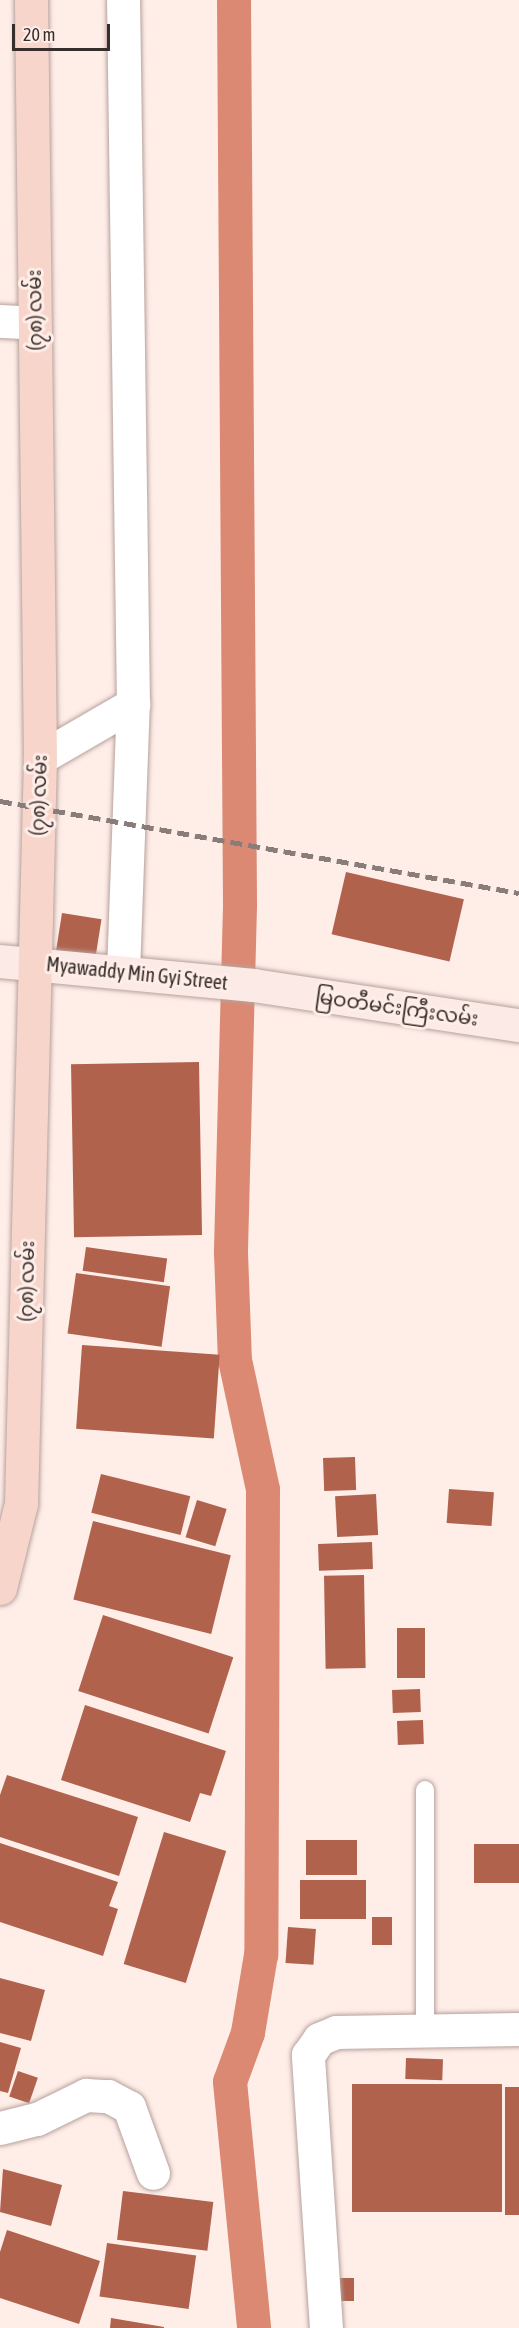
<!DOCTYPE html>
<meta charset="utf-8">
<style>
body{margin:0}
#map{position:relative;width:519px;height:2328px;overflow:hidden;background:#ffede8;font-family:"Asap Condensed","Noto Sans Myanmar",sans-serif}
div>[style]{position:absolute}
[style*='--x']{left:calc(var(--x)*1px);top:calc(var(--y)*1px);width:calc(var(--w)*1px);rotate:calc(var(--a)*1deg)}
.canal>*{height:34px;margin:-17px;padding:0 17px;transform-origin:17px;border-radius:17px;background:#db8973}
.building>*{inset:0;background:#b0624d;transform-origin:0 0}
.roads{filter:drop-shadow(0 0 2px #b6a29c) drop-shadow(0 0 2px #b6a29c)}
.service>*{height:18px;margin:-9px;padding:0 9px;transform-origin:9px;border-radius:9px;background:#fff}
.minor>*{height:33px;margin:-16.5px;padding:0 16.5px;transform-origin:16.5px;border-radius:16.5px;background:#fff}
.secondary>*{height:33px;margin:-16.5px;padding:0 16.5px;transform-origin:16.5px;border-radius:16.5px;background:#fbeae5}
.primary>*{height:33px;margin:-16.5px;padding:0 16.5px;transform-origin:16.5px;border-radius:16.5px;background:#f8d5cb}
.rail>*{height:4.5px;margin-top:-2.25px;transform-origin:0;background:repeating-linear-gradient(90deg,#897d79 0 12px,transparent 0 18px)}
span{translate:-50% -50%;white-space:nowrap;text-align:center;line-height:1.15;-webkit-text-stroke:6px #ffede8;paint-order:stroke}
.street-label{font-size:20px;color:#362e2b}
.scale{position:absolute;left:12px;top:24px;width:98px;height:27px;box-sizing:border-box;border:3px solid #362e2b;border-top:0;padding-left:8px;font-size:18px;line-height:21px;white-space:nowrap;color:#362e2b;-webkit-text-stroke:4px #ffede8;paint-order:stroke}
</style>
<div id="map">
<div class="canal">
<i style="--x:234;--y:0;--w:906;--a:89.62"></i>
<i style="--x:240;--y:906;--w:347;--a:91.5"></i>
<i style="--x:231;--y:1253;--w:107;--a:87.9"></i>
<i style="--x:235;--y:1360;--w:133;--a:77.8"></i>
<i style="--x:263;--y:1490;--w:465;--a:90.2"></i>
<i style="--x:261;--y:1955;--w:79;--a:99.5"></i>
<i style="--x:248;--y:2033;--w:52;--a:110.2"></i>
<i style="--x:230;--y:2082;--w:247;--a:84.4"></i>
</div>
<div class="building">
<i style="left:346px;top:872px;width:121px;height:64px;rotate:13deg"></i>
<i style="left:62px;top:913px;width:40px;height:43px;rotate:9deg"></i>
<i style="left:199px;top:1062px;width:173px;height:128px;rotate:89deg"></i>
<i style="left:86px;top:1247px;width:82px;height:24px;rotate:8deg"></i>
<i style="left:76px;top:1273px;width:95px;height:61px;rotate:8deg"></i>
<i style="left:82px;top:1345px;width:138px;height:84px;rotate:4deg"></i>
<i style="left:355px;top:1457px;width:33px;height:32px;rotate:88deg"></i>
<i style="left:101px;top:1474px;width:92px;height:40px;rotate:14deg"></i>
<i style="left:449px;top:1489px;width:45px;height:34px;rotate:4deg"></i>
<i style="left:376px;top:1494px;width:41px;height:41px;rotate:87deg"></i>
<i style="left:197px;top:1500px;width:31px;height:39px;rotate:17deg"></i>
<i style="left:93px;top:1521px;width:142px;height:81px;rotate:14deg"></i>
<i style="left:372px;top:1542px;width:27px;height:54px;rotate:88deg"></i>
<i style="left:364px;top:1575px;width:93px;height:40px;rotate:89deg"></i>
<i style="left:103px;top:1615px;width:137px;height:80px;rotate:18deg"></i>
<i style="left:397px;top:1628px;width:28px;height:50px"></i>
<i style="left:420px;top:1689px;width:23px;height:28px;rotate:88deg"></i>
<i style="clip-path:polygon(85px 1705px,226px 1751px,211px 1796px,200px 1793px,190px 1822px,61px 1780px)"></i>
<i style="left:423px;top:1720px;width:24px;height:26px;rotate:88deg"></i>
<i style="clip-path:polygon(7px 1775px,138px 1817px,119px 1876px,0 1837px,0 1795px)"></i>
<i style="left:164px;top:1832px;width:65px;height:138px;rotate:17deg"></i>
<i style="left:357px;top:1840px;width:35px;height:51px;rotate:90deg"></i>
<i style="clip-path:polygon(0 1843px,118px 1882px,109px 1906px,118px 1909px,103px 1956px,0 1922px)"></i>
<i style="left:474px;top:1844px;width:45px;height:39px"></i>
<i style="left:300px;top:1880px;width:66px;height:39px"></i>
<i style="left:372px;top:1917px;width:20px;height:28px"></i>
<i style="left:288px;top:1927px;width:28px;height:36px;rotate:4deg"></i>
<i style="clip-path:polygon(0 1978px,45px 1990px,31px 2041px,0 2033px)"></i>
<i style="clip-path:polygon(0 2042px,21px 2048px,8px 2093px,0 2091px)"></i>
<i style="left:406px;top:2058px;width:37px;height:21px;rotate:2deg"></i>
<i style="left:18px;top:2071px;width:21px;height:27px;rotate:19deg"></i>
<i style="left:502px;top:2084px;width:128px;height:150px;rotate:90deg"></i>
<i style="left:505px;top:2087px;width:14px;height:128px"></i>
<i style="clip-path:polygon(3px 2169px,62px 2185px,51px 2226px,0 2212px)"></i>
<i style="left:123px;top:2191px;width:91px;height:49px;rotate:7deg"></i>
<i style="clip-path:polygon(7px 2230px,100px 2261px,79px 2324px,0 2298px,0 2252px)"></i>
<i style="left:107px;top:2243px;width:90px;height:54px;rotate:8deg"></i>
<i style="left:332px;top:2278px;width:22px;height:23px"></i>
<i style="clip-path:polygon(111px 2318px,164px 2327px,164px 2328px,110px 2328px)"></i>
</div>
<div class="roads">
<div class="service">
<i style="--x:425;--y:2030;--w:240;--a:-90"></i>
</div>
<div class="minor">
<i style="--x:0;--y:321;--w:34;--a:3"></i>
<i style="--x:40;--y:758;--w:108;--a:-30.1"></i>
<i style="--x:123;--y:972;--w:268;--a:-87.9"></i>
<i style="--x:133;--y:704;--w:704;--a:-90.81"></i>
<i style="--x:0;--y:2128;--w:38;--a:-14"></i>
<i style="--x:37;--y:2119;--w:55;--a:-26.1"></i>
<i style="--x:86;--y:2095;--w:22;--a:3"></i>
<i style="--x:108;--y:2096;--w:24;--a:28"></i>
<i style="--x:129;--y:2107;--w:70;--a:70"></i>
<i style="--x:326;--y:2328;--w:274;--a:-93.8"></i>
<i style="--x:308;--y:2055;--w:19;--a:-55"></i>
<i style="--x:319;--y:2039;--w:18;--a:-22"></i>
<i style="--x:336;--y:2032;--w:183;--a:-0.9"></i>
</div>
<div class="secondary">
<i style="--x:0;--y:961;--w:254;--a:5.4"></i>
<i style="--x:253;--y:985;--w:269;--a:8.6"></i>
</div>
<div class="primary">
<i style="--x:0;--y:1588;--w:87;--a:-76"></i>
<i style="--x:21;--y:1504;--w:746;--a:-88.54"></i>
<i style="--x:40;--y:758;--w:758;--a:-90.68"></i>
</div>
</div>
<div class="rail">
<i style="--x:0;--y:801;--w:527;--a:10.05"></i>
</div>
<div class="street-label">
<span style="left:34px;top:310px;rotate:-91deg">(၇၈) လမ်း</span>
<span style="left:38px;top:795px;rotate:-88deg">(၇၈) လမ်း</span>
<span style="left:137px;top:973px;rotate:6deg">Myawaddy Min Gyi Street</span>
<span style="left:397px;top:1007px;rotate:8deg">မြဝတီမင်းကြီးလမ်း</span>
<span style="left:26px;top:1281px;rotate:-89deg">(၇၈) လမ်း</span>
</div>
<div class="scale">20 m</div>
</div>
